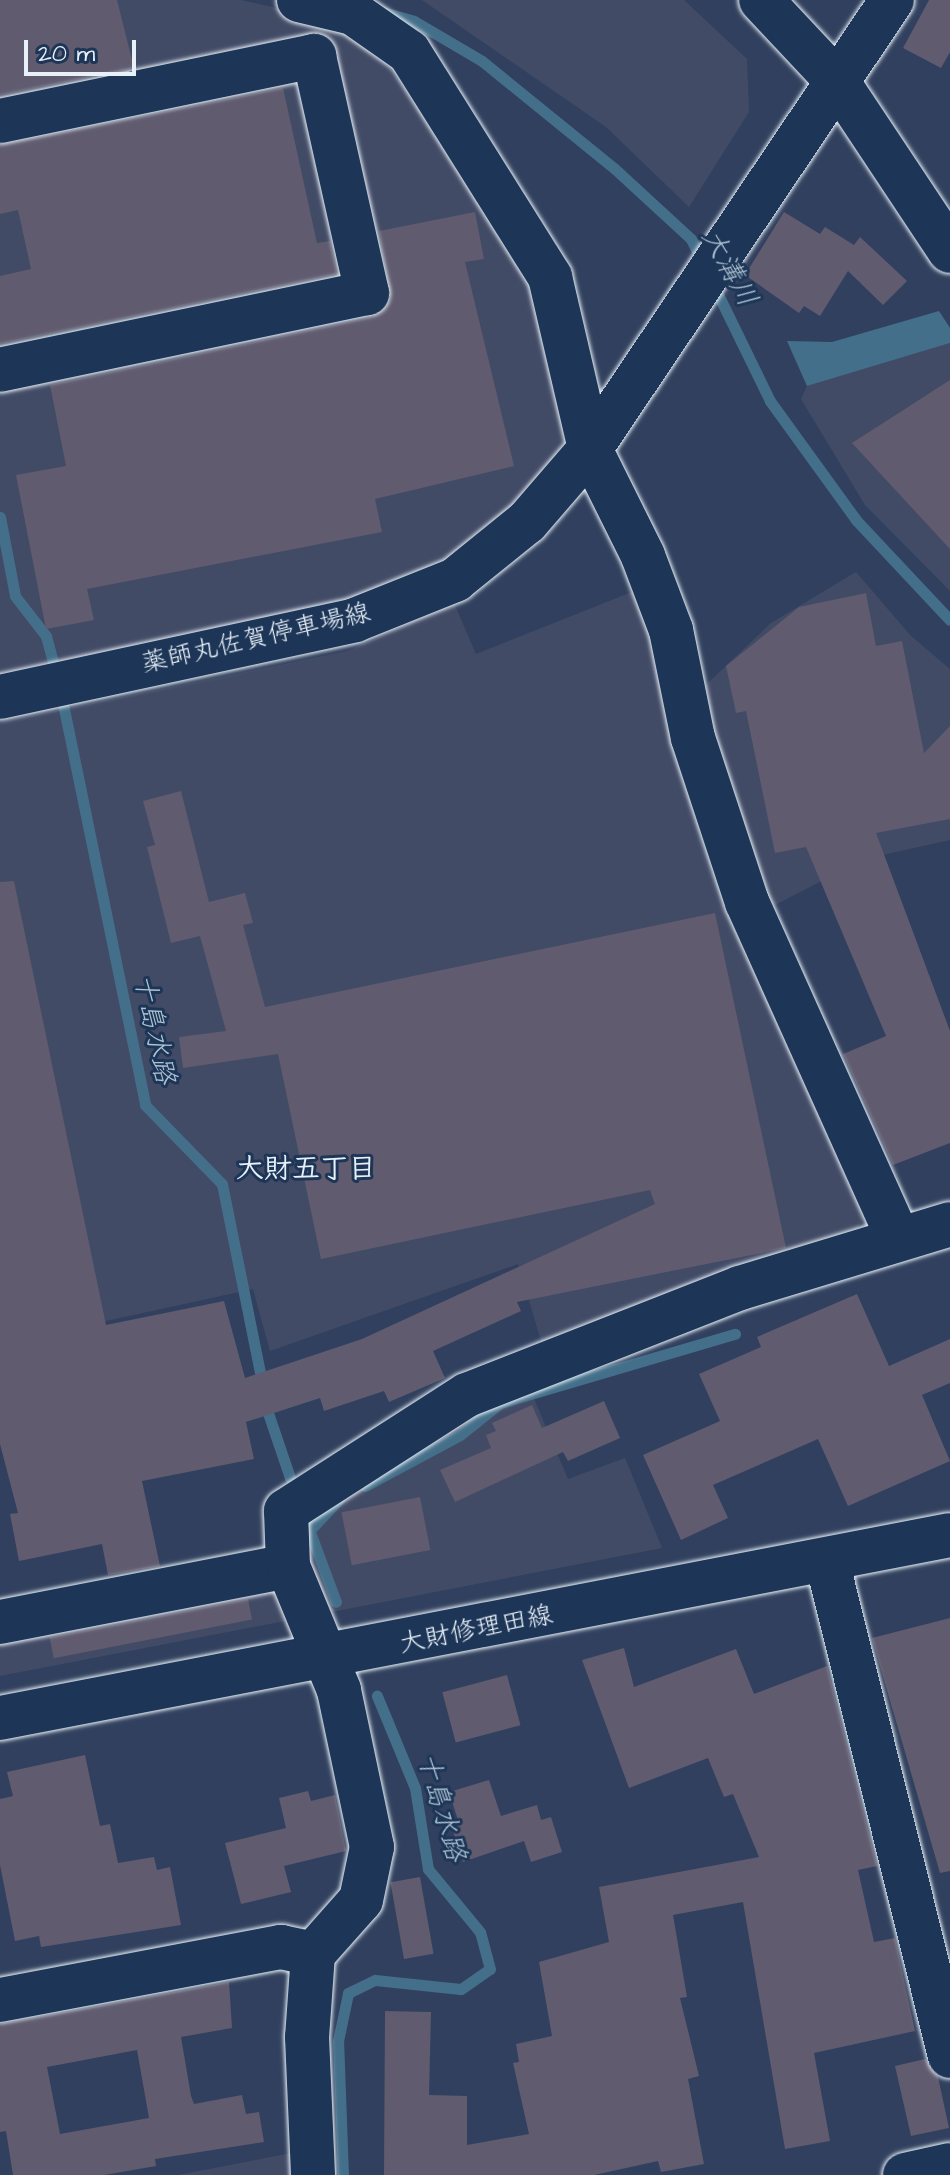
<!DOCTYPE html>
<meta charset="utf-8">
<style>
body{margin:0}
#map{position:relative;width:950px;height:2175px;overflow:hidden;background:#31405e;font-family:"Architects Daughter","Klee One",sans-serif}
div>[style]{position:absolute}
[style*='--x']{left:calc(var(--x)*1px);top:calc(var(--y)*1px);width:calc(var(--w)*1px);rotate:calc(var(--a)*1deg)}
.built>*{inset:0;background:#424b66}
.water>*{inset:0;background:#446f8a}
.stream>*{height:11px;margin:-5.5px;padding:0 5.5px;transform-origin:5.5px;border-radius:5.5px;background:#446f8a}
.building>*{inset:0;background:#605b6f;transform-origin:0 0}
.roads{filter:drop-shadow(0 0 2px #e8f1f8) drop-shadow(0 0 2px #e8f1f8)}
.minor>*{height:44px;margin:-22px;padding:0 22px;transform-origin:22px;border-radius:22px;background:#1d3557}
.major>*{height:44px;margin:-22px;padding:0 22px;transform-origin:22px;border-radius:22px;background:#1d3557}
span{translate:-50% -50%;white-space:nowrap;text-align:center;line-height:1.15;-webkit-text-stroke:6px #1d3557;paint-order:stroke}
.street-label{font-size:26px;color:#e8f1f8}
.water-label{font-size:28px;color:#afc4d2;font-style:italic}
.neighbourhood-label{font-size:28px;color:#e8f1f8;font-weight:700}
.scale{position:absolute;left:24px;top:40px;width:112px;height:36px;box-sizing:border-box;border:4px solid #e8f1f8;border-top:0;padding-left:10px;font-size:24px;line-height:28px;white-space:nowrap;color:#e8f1f8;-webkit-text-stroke:6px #1d3557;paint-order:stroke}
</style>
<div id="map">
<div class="built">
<i style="clip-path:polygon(0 0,241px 0,362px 27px,532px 276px,573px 424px,543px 478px,498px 526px,434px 570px,344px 602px,0 673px)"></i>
<i style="clip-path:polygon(422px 0,684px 0,747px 59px,749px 112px,689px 207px,606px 127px)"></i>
<i style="clip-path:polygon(950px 343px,950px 591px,865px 505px,801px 399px,807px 386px)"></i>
<i style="clip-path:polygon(856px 572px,911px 636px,950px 669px,950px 840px,864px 859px,742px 922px,867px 1213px,850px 1239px,545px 1354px,518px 1264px,270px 1351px,253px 1289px,0 1344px,0 722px,348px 651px,454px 603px,476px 654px,647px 586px,674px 715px,771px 623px)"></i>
<i style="clip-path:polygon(530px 1389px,568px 1479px,625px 1458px,662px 1548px,0 1676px,0 1639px,304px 1577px,303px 1524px,473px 1409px)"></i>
<i style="clip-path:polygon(302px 2151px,303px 2175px,178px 2175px)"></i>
</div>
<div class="water">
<i style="clip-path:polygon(939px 311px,950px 328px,950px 343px,807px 386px,787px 341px,832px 342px)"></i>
</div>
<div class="stream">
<i style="--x:383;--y:12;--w:32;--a:16"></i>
<i style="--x:414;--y:21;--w:79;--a:30.5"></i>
<i style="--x:482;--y:61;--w:171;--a:39.1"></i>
<i style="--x:615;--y:169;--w:103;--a:42.6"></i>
<i style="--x:691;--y:239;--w:25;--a:64"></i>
<i style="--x:713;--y:284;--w:130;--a:64"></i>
<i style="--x:770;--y:401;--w:147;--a:54.1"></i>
<i style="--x:856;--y:520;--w:137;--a:46.8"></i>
<i style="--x:0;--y:517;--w:80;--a:79.2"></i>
<i style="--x:15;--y:596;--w:51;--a:52.2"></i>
<i style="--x:46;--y:636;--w:28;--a:75"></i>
<i style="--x:62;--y:699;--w:414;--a:78.4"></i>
<i style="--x:145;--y:1105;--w:110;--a:45.7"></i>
<i style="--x:222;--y:1184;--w:207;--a:78.6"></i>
<i style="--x:265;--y:1404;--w:78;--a:71.3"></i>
<i style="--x:365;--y:1486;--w:108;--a:-28.2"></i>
<i style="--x:460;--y:1435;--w:51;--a:-38.7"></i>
<i style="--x:500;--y:1403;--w:245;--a:-16.4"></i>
<i style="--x:307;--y:1524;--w:83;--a:69.6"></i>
<i style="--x:309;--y:1531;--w:44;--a:-46.8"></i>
<i style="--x:343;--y:2175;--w:134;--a:-92.1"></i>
<i style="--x:338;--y:2041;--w:49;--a:-78.2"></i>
<i style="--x:348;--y:1993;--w:30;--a:-26"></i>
<i style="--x:375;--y:1980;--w:86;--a:6"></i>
<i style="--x:461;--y:1989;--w:35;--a:-35"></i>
<i style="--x:490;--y:1969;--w:38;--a:-105"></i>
<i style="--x:480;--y:1932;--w:82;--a:-129.5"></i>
<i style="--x:428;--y:1869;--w:82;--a:-99.1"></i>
<i style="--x:415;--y:1788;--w:100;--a:-112.4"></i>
</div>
<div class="building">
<i style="clip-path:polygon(0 0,117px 0,134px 68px,0 95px)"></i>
<i style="clip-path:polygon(929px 0,950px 0,950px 52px,941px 68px,903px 48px)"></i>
<i style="clip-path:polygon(283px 88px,317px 243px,330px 241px,337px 274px,0 344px,0 276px,31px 269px,18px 210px,0 214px,0 145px)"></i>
<i style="clip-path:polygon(475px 212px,484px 259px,465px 262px,514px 466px,375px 499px,382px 532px,87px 589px,94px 620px,46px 629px,16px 475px,66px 466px,50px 385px,373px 317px,391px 300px,379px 231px)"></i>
<i style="clip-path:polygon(784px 212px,820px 234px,825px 227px,854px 245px,860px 237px,907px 281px,883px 305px,848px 271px,820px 316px,804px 306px,799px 313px,745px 275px)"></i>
<i style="clip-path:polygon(950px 380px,950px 549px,852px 443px)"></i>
<i style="clip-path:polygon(866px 593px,876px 646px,902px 641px,924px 753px,950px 726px,950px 819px,876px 833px,950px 1031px,950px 1143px,893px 1165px,843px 1054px,886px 1036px,806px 847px,775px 853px,746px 711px,736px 713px,726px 666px,799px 607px)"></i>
<i style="clip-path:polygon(181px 791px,209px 902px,245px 893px,253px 923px,243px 925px,265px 1007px,715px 913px,786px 1248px,517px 1302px,521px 1311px,433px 1351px,445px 1378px,389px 1402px,384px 1391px,324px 1411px,320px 1398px,246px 1422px,254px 1459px,142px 1481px,160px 1566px,108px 1575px,102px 1544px,19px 1561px,10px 1514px,18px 1513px,0 1444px,0 882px,14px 881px,106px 1325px,224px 1301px,245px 1378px,362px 1339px,655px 1204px,650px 1190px,321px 1259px,278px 1054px,183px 1068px,179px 1037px,226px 1031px,200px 936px,171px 943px,147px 847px,155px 845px,143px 801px)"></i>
<i style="clip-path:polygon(857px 1294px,889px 1366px,950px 1339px,950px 1383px,922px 1395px,950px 1461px,848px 1506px,818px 1439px,713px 1485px,728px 1518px,681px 1540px,643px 1455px,720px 1421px,699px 1374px,761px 1347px,757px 1337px)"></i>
<i style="clip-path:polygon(604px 1401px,620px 1438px,568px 1461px,563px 1452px,455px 1502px,440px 1470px,491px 1448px,486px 1435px,496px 1431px,492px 1423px,532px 1405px,542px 1428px)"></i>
<i style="left:420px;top:1497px;width:54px;height:80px;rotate:79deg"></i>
<i style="left:248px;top:1599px;width:21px;height:202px;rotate:79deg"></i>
<i style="clip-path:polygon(950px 1618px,950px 1871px,940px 1873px,872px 1638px)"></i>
<i style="clip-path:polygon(624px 1648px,634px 1687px,736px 1649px,754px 1694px,827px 1666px,877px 1866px,858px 1870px,874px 1942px,895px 1938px,915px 2031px,814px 2053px,830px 2141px,785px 2149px,743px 1902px,673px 1915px,687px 1997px,680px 1998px,699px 2076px,688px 2079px,704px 2164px,661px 2172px,658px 2161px,594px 2175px,384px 2175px,385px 2011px,431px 2012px,429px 2095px,467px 2096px,467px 2145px,529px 2134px,513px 2063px,519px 2062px,516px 2044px,552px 2036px,539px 1962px,609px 1942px,599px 1887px,759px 1857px,733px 1794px,724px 1797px,708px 1758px,629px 1788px,582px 1660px)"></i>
<i style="left:507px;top:1675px;width:52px;height:67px;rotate:75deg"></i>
<i style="clip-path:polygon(85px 1755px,100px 1826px,110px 1824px,118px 1863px,154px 1857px,157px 1870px,170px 1867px,181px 1925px,41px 1947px,39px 1936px,15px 1941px,0 1865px,0 1799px,13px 1796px,7px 1772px)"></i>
<i style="clip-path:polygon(489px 1780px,501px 1816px,537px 1805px,541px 1820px,551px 1817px,562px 1852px,531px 1862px,524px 1841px,463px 1862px,450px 1822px,458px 1820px,449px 1792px)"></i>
<i style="clip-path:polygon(308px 1791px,311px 1801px,335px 1795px,346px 1851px,284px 1866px,291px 1892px,241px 1904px,225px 1843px,286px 1828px,279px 1798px)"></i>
<i style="left:420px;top:1877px;width:78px;height:30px;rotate:80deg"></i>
<i style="clip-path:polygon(evenodd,229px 1982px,232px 2028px,181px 2037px,191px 2096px,194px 2104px,242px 2095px,246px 2114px,259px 2112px,264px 2142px,155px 2159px,156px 2166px,104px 2175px,13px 2175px,6px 2131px,0 2132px,0 2024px,229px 1982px,137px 2050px,149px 2118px,60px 2134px,47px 2067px,137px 2050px)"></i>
<i style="clip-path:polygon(925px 2059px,938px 2077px,949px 2128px,911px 2136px,895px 2066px)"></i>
</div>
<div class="roads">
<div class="minor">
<i style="--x:299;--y:0;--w:56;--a:13.5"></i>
<i style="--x:353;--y:13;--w:68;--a:34.9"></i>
<i style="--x:409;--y:52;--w:266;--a:57.9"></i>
<i style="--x:550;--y:277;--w:177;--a:76.9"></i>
<i style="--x:590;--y:449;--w:119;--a:63.6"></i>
<i style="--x:643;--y:556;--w:79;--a:69.3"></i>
<i style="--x:671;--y:630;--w:110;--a:78.5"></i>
<i style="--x:693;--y:738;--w:173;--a:71.8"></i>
<i style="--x:747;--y:902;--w:366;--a:65.8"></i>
<i style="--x:761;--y:0;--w:111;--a:46.8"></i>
<i style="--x:837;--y:81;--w:204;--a:56.4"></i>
<i style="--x:0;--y:121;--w:321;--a:-11.7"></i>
<i style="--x:314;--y:56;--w:243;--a:77.4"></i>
<i style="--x:367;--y:293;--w:375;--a:168.2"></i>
<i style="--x:827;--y:1561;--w:510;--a:76.05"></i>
<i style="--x:0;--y:1622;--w:293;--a:-11"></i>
<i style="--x:0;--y:1718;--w:967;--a:-10.9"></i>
<i style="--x:313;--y:1954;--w:83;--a:94.1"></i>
<i style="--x:307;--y:2037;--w:138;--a:87.5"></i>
<i style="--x:0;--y:2000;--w:286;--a:-10.7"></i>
<i style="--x:281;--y:1947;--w:33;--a:12"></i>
<i style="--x:313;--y:1954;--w:72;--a:-48.4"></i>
<i style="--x:361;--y:1900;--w:54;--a:-78.3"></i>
<i style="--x:372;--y:1847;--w:160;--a:-101.9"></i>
<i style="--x:339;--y:1690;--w:134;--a:-112.4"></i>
<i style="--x:288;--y:1566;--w:55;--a:-92.1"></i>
<i style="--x:286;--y:1511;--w:215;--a:-32.7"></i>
<i style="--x:467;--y:1395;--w:293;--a:-21.4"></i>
<i style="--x:740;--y:1288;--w:220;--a:-16.9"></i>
<i style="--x:905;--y:2175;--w:46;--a:-12.5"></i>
</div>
<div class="major">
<i style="--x:0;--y:697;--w:363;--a:-12.2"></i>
<i style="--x:355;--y:620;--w:108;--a:-21.8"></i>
<i style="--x:455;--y:580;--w:92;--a:-38.9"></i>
<i style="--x:527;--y:522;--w:96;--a:-49.2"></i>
<i style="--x:590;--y:449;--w:541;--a:-56.07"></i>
</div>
</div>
<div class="street-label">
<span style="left:256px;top:639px;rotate:-13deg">薬師丸佐賀停車場線</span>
<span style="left:476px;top:1630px;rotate:-11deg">大財修理田線</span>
</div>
<div class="water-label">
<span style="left:729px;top:268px;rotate:61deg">大溝川</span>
<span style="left:154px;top:1029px;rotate:78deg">十島水路</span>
<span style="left:441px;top:1807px;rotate:74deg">十島水路</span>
</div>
<div class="neighbourhood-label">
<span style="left:306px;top:1169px">大財五丁目</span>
</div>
<div class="scale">20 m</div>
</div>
